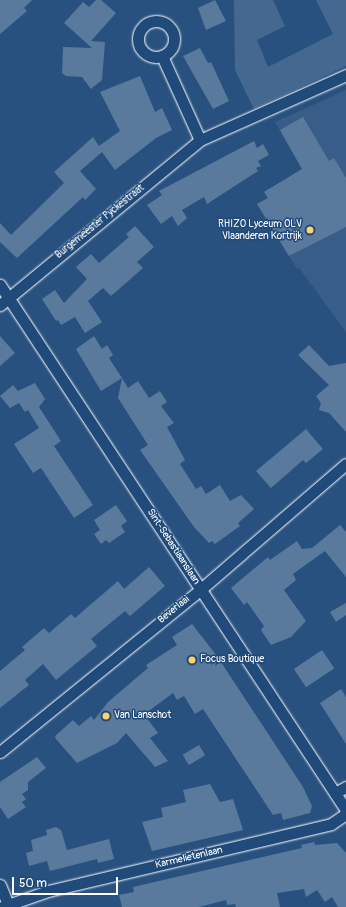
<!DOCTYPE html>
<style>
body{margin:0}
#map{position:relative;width:346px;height:907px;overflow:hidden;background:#28517f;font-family:Pangolin,sans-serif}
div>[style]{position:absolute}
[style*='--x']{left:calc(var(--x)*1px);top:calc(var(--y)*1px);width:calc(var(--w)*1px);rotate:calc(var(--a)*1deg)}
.built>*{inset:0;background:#375d88}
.green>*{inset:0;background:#446890}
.building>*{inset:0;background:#5a7a9d;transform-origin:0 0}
.roads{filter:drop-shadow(0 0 1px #fff) drop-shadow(0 0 1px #fff)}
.minor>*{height:11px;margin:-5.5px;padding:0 5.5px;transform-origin:5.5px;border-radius:5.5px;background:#1f4a7a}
.minor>.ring{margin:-5.5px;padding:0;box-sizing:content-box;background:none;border:11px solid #1f4a7a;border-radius:50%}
.dots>*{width:11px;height:11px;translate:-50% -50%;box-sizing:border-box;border:2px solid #1f4a7a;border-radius:50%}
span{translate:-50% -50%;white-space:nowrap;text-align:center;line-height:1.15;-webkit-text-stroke:3px #1f4a7a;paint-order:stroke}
.street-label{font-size:10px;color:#fff}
.poi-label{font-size:10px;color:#fff}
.right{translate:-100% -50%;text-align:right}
.left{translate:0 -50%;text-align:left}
.scale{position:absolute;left:12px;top:877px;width:106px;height:18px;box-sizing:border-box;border:2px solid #fff;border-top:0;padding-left:5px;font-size:12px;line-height:14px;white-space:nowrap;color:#fff;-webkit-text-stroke:3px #1f4a7a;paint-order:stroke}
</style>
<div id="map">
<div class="built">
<i style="clip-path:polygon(346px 90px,346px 332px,299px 268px,297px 269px,257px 204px,268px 198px,264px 192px,302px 169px,275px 122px)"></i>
</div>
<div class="green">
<i style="clip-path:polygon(234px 0,273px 0,285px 26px,257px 40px,268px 67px,333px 34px,316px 0,346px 0,346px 66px,254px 109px,235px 70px)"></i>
</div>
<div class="building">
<i style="clip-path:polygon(0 0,32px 0,24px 8px,27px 11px,0 34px)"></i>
<i style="clip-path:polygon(96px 0,101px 0,116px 13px,91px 41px,105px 42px,102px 80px,91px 89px,82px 77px,66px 76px,62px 73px,63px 47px,92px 48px,64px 23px,83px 2px,89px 7px)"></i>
<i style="clip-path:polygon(215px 0,226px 21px,206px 30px,198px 8px)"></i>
<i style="clip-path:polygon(200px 48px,208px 63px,211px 62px,229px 101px,213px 109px,183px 56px)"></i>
<i style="clip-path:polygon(140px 76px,155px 112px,162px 108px,172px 130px,156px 138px,115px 170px,102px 152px,80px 171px,96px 189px,85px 200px,83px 197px,17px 258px,0 242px,0 223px,11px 235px,64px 183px,54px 172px,93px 137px,99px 146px,120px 131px,100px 92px)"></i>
<i style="clip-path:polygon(303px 117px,329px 161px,334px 158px,346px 178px,346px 227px,289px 256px,257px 204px,268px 198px,264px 192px,302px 169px,280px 130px)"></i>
<i style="clip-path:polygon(254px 141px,257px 148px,263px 144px,269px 155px,258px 161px,261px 166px,256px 168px,258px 171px,207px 204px,204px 197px,182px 210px,187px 218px,178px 226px,172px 216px,161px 224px,147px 205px,162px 195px,159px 191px)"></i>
<i style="clip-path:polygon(135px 226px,154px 247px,137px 262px,143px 268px,111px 296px,103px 288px,88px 301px,102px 322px,85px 333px,75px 317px,61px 325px,58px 320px,56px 321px,42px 299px,55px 290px,64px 303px,87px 279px,76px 267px,91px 254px,99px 263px,129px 237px,126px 234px)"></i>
<i style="clip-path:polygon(0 336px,15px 353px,0 366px)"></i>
<i style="clip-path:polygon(94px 336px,102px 349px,107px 345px,113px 355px,109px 358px,122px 378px,101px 391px,76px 349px)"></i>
<i style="clip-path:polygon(309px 345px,329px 366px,346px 363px,346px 432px,329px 413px,319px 410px,321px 403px,316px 396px,329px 385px,298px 355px)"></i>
<i style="clip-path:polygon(122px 378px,128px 388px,138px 381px,149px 398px,160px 391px,167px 402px,161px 406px,174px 423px,167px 427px,185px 460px,180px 464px,196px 489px,201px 486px,206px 494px,220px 485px,230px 501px,241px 495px,254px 509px,238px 523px,240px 526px,215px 544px,212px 541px,209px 543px,194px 527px,140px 450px,148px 445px,118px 398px)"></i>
<i style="clip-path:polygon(35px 383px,45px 399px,39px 407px,61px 441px,54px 446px,93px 505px,74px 518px,41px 468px,33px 473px,14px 444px,39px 428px,28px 410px,25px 412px,19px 403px,10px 408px,0 396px,13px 385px,18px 391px)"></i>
<i style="clip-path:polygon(306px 429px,323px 449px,306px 463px,303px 460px,271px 488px,256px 471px)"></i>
<i style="clip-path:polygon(116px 505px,127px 521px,121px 526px,125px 532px,109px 543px,106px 540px,101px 544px,94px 534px,100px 530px,94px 520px)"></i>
<i style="clip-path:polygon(340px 525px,346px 532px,346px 577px,325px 551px,293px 574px,296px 580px,284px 590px,306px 621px,291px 637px,271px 645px,261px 630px,264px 626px,247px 602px,244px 605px,231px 588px,268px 557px,270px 560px,297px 541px,302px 549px,312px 548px)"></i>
<i style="clip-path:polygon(149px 567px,165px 586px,130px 616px,125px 611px,91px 639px,97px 646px,56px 680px,43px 664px,25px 680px,29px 685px,0 708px,0 671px,25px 650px,22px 647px,44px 628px,49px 633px,71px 614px,75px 618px,118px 581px,124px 589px)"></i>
<i style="clip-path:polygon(346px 603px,346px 615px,336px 622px,330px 612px)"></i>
<i style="clip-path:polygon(192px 624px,217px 656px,303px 787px,312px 806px,310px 813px,283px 820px,281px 813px,273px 815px,203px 709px,195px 714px,184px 696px,177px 700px,173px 693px,146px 713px,146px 717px,158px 733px,150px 738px,168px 761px,155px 767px,126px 733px,117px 743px,77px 763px,56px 739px,55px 736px,73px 720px,79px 726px,91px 716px,94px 720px,108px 702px,148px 668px,146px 665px,177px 645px,172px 637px)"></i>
<i style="left:322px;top:650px;width:22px;height:34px;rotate:56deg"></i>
<i style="clip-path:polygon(341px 689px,346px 697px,346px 744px,320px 703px)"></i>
<i style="left:199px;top:745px;width:12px;height:19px;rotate:59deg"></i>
<i style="clip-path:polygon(37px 757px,46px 768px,28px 782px,28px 790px,22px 794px,26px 799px,22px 802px,26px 807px,8px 819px,0 807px,0 782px)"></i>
<i style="clip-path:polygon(210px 784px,220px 802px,233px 799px,243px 830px,152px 851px,142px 822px,163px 817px,161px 808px,186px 802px,183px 790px)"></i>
<i style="clip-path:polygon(56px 827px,61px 830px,67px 850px,109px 839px,114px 859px,98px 863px,97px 859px,50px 871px,47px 861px,29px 866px,26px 853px,33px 851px,31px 840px,47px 835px,46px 830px)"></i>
<i style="clip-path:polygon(314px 842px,315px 845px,337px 843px,346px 853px,346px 907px,338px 907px,332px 897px,325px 902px,317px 890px,306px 897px,304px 889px,277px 893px,280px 907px,236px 907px,235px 904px,227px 905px,226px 900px,199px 907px,122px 907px,119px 895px,134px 892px,133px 887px,302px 848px,301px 845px)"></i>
</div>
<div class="roads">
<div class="minor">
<i class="ring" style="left:138px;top:21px;width:25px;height:25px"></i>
<i style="--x:162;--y:56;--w:92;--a:65.7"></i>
<i style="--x:0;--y:285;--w:629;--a:56.61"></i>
<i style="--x:0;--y:305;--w:259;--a:-39.5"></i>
<i style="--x:200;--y:140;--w:160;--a:-24"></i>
<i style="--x:0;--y:752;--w:259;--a:-39"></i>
<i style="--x:201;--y:589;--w:191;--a:-40.8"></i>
<i style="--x:335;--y:793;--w:13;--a:-29"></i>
<i style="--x:0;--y:885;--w:24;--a:68"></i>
<i style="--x:2;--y:907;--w:49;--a:-19.2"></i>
<i style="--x:48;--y:891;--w:291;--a:-13.3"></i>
<i style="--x:331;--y:824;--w:18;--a:-34"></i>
</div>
</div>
<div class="dots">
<i style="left:310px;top:230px;background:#ffd166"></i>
<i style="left:192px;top:660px;background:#ffd166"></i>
<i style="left:106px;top:716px;background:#ffd166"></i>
</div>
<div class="street-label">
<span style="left:100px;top:222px;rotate:-39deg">Burgemeester Pyckestraat</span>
<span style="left:173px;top:547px;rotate:57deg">Sint-Sebastiaanslaan</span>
<span style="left:174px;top:610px;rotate:-39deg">Beverlaai</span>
<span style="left:189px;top:858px;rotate:-13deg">Karmelietenlaan</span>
</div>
<div class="poi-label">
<span class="right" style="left:302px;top:230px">RHIZO Lyceum OLV<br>Vlaanderen Kortrijk</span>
<span class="left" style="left:200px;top:660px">Focus Boutique</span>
<span class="left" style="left:114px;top:716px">Van Lanschot</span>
</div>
<div class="scale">50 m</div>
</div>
